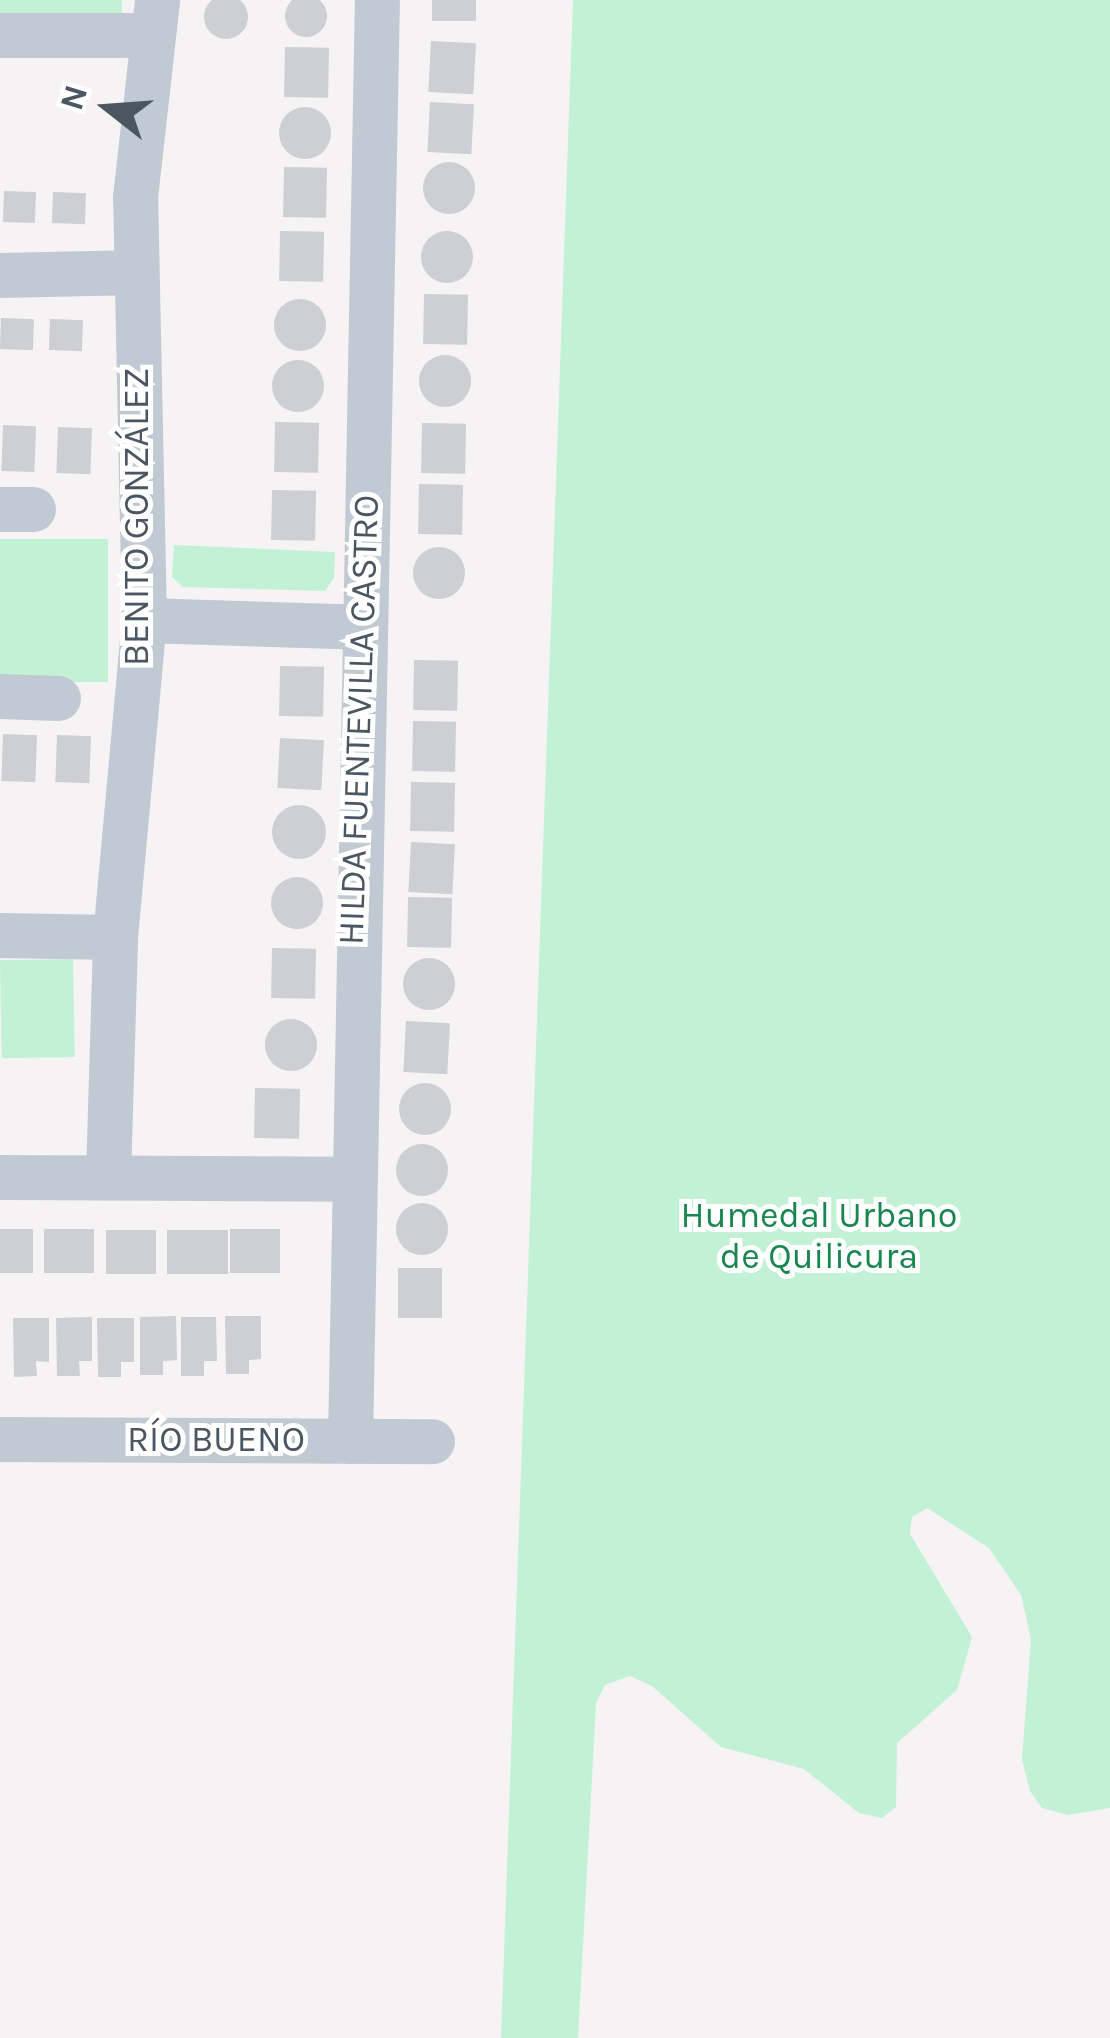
<!DOCTYPE html>
<meta charset="utf-8">
<style>
body{margin:0}
#map{position:relative;width:1110px;height:2038px;overflow:hidden;background:#f5f3f3;font-family:Karla,sans-serif}
div>[style]{position:absolute}
[style*='--x']{left:calc(var(--x)*1px);top:calc(var(--y)*1px);width:calc(var(--w)*1px);rotate:calc(var(--a)*1deg)}
.green>*{inset:0;background:#c3f1d5;transform-origin:0 0}
.building>*{inset:0;background:#cdcfd5;transform-origin:0 0}
.round{border-radius:50%}
.minor>*{height:45px;margin:-22.5px;padding:0 22.5px;transform-origin:22.5px;border-radius:22.5px;background:#c1cad2}
span{translate:-50% -50%;white-space:nowrap;text-align:center;line-height:1.15;-webkit-text-stroke:10px #fff;paint-order:stroke}
.street-label{font-size:36px;color:#4a5661}
.park-label{font-size:36px;color:#17864f}
.north{position:absolute;left:48px;top:48px;width:120px;height:120px;-webkit-text-stroke:9px #fff;paint-order:stroke;rotate:287deg;font-size:33px;font-weight:700;line-height:48px;text-align:center;color:#4a5661}
.north::after{content:'';display:block;margin:auto;width:42px;height:54px;background:#4a5661;clip-path:polygon(50% 0,100% 100%,50% 72%,0 100%)}
</style>
<div id="map">
<div class="green">
<i style="left:0;top:0;width:122px;height:16px"></i>
<i style="clip-path:polygon(573px 0,1110px 0,1110px 1808px,1068px 1815px,1042px 1808px,1030px 1791px,1022px 1760px,1031px 1639px,1021px 1595px,989px 1548px,927px 1508px,912px 1517px,910px 1534px,972px 1637px,957px 1690px,897px 1743px,896px 1807px,882px 1818px,859px 1813px,804px 1769px,721px 1747px,652px 1686px,630px 1676px,605px 1685px,596px 1703px,578px 2038px,501px 2038px)"></i>
<i style="left:0;top:539px;width:108px;height:143px"></i>
<i style="clip-path:polygon(174px 545px,335px 552px,334px 578px,325px 591px,183px 587px,172px 577px)"></i>
<i style="left:73px;top:959px;width:98px;height:73px;rotate:89deg"></i>
</div>
<div class="building">
<i class="round" style="left:285px;top:-5px;width:42px;height:42px"></i>
<i class="round" style="left:204px;top:-5px;width:44px;height:44px"></i>
<i style="left:432px;top:0;width:44px;height:21px"></i>
<i style="left:431px;top:41px;width:45px;height:51px;rotate:3deg"></i>
<i style="left:285px;top:47px;width:44px;height:50px;rotate:1deg"></i>
<i style="left:430px;top:102px;width:44px;height:50px;rotate:3deg"></i>
<i class="round" style="left:279px;top:107px;width:52px;height:52px"></i>
<i class="round" style="left:423px;top:162px;width:52px;height:52px"></i>
<i style="left:284px;top:167px;width:43px;height:50px;rotate:1deg"></i>
<i style="left:4px;top:191px;width:32px;height:31px;rotate:2deg"></i>
<i style="left:53px;top:192px;width:33px;height:31px;rotate:2deg"></i>
<i class="round" style="left:421px;top:231px;width:52px;height:52px"></i>
<i style="left:280px;top:231px;width:44px;height:50px;rotate:1deg"></i>
<i style="left:424px;top:294px;width:44px;height:50px;rotate:1deg"></i>
<i class="round" style="left:274px;top:299px;width:52px;height:52px"></i>
<i style="left:1px;top:318px;width:33px;height:31px;rotate:2deg"></i>
<i style="left:50px;top:319px;width:33px;height:31px;rotate:2deg"></i>
<i class="round" style="left:419px;top:355px;width:52px;height:52px"></i>
<i class="round" style="left:272px;top:360px;width:52px;height:52px"></i>
<i style="left:275px;top:422px;width:44px;height:50px;rotate:1deg"></i>
<i style="left:422px;top:423px;width:44px;height:50px;rotate:1deg"></i>
<i style="left:3px;top:425px;width:33px;height:46px;rotate:2deg"></i>
<i style="left:58px;top:427px;width:34px;height:46px;rotate:2deg"></i>
<i style="left:419px;top:484px;width:44px;height:50px;rotate:1deg"></i>
<i style="left:272px;top:490px;width:44px;height:50px;rotate:1deg"></i>
<i class="round" style="left:413px;top:547px;width:52px;height:52px"></i>
<i style="left:414px;top:660px;width:44px;height:50px;rotate:1deg"></i>
<i style="left:280px;top:666px;width:44px;height:50px;rotate:1deg"></i>
<i style="left:413px;top:721px;width:43px;height:50px;rotate:1deg"></i>
<i style="left:3px;top:734px;width:34px;height:47px;rotate:2deg"></i>
<i style="left:57px;top:735px;width:34px;height:47px;rotate:2deg"></i>
<i style="left:280px;top:738px;width:44px;height:50px;rotate:3deg"></i>
<i style="left:411px;top:782px;width:44px;height:49px;rotate:1deg"></i>
<i class="round" style="left:272px;top:805px;width:54px;height:54px"></i>
<i style="left:411px;top:842px;width:44px;height:50px;rotate:3deg"></i>
<i class="round" style="left:271px;top:877px;width:52px;height:52px"></i>
<i style="left:408px;top:897px;width:44px;height:50px;rotate:1deg"></i>
<i style="left:272px;top:948px;width:44px;height:50px;rotate:1deg"></i>
<i class="round" style="left:403px;top:958px;width:52px;height:52px"></i>
<i class="round" style="left:265px;top:1019px;width:52px;height:52px"></i>
<i style="left:406px;top:1021px;width:44px;height:51px;rotate:3deg"></i>
<i class="round" style="left:399px;top:1083px;width:52px;height:52px"></i>
<i style="left:255px;top:1088px;width:45px;height:50px;rotate:1deg"></i>
<i class="round" style="left:396px;top:1144px;width:52px;height:52px"></i>
<i class="round" style="left:396px;top:1203px;width:52px;height:52px"></i>
<i style="left:0;top:1229px;width:33px;height:44px"></i>
<i style="left:44px;top:1229px;width:50px;height:44px"></i>
<i style="left:230px;top:1229px;width:50px;height:44px"></i>
<i style="left:106px;top:1230px;width:50px;height:44px"></i>
<i style="left:167px;top:1230px;width:61px;height:44px"></i>
<i style="left:398px;top:1268px;width:44px;height:50px"></i>
<i style="clip-path:polygon(176px 1316px,177px 1360px,163px 1361px,163px 1375px,140px 1375px,140px 1317px)"></i>
<i style="clip-path:polygon(225px 1316px,261px 1316px,261px 1359px,249px 1360px,249px 1374px,226px 1374px)"></i>
<i style="clip-path:polygon(92px 1317px,92px 1361px,79px 1361px,80px 1376px,57px 1376px,56px 1318px)"></i>
<i style="clip-path:polygon(181px 1317px,216px 1317px,217px 1361px,204px 1361px,204px 1376px,181px 1376px)"></i>
<i style="clip-path:polygon(13px 1318px,49px 1318px,49px 1362px,36px 1361px,37px 1376px,14px 1377px)"></i>
<i style="clip-path:polygon(97px 1318px,134px 1318px,134px 1362px,121px 1362px,121px 1377px,98px 1377px)"></i>
</div>
<div class="minor">
<i style="--x:0;--y:35;--w:150;--a:0"></i>
<i style="--x:0;--y:275;--w:136;--a:-1.3"></i>
<i style="--x:0;--y:509;--w:33;--a:0"></i>
<i style="--x:144;--y:620;--w:218;--a:1.8"></i>
<i style="--x:0;--y:696;--w:58;--a:2"></i>
<i style="--x:0;--y:935;--w:115;--a:1"></i>
<i style="--x:0;--y:1177;--w:350;--a:0.3"></i>
<i style="--x:108;--y:1177;--w:240;--a:-88.3"></i>
<i style="--x:115;--y:937;--w:318;--a:-84.8"></i>
<i style="--x:144;--y:620;--w:423;--a:-91.2"></i>
<i style="--x:135;--y:197;--w:198;--a:-83.6"></i>
<i style="--x:0;--y:1439;--w:432;--a:0.3"></i>
<i style="--x:350;--y:1441;--w:1441;--a:-88.93"></i>
</div>
<div class="street-label">
<span style="left:137px;top:517px;rotate:-90deg">BENITO GONZÁLEZ</span>
<span style="left:359px;top:720px;rotate:-88deg">HILDA FUENTEVILLA CASTRO</span>
<span style="left:216px;top:1440px">RÍO BUENO</span>
</div>
<div class="park-label">
<span style="left:819px;top:1236px">Humedal Urbano<br>de Quilicura</span>
</div>
<div class="north">N</div>
</div>
